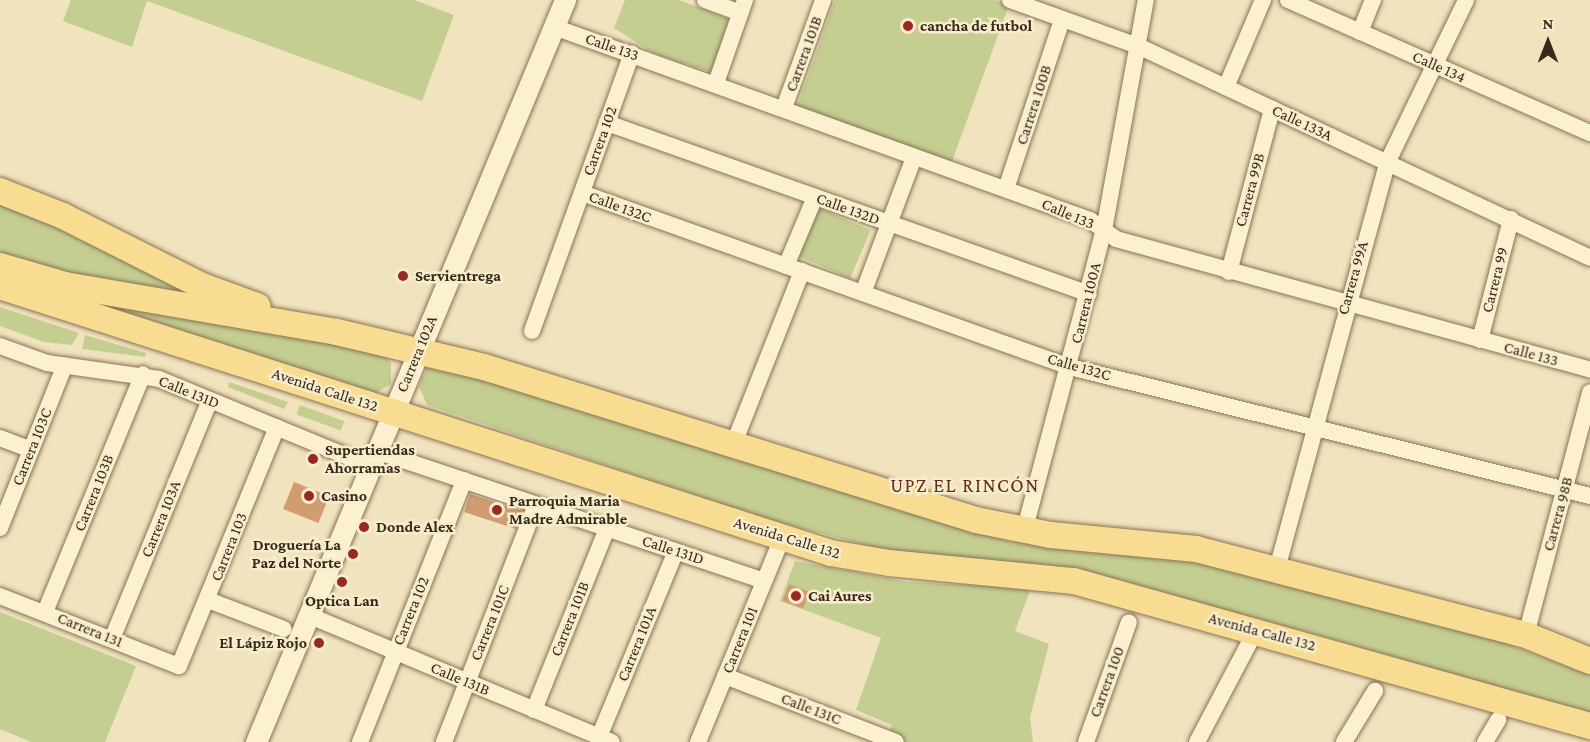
<!DOCTYPE html>
<meta charset="utf-8">
<style>
body{margin:0}
#map{position:relative;width:1590px;height:742px;overflow:hidden;background:#f0e3bd;font-family:"Crimson Pro",serif}
div>[style]{position:absolute}
[style*='--x']{left:calc(var(--x)*1px);top:calc(var(--y)*1px);width:calc(var(--w)*1px);rotate:calc(var(--a)*1deg)}
.green>*{inset:0;background:#c4ce91;transform-origin:0 0}
.building>*{inset:0;background:#d19d70;transform-origin:0 0}
.roads{filter:drop-shadow(0 0 2px #897355) drop-shadow(0 0 2px #897355)}
.minor>*{height:16px;margin:-8px;padding:0 8px;transform-origin:8px;border-radius:8px;background:#fbf0d0}
.tertiary>*{height:21px;margin:-10.5px;padding:0 10.5px;transform-origin:10.5px;border-radius:10.5px;background:#fbf0d0}
.primary>*{height:26px;margin:-13px;padding:0 13px;transform-origin:13px;border-radius:13px;background:#f7dc91}
.dots>*{width:16px;height:16px;translate:-50% -50%;box-sizing:border-box;border:3px solid #f7edcd;border-radius:50%}
span{translate:-50% -50%;white-space:nowrap;text-align:center;line-height:1.15;-webkit-text-stroke:5px #f7edcd;paint-order:stroke}
.poi-label{font-size:16px;color:#372a1b;font-weight:700}
.left{translate:0 -50%;text-align:left}
.right{translate:-100% -50%;text-align:right}
.street-label{font-size:16px;color:#372a1b}
.quarter-label{font-size:20px;color:#662c18;letter-spacing:1.5px}
.north{position:absolute;left:1518px;top:12px;width:60px;height:60px;-webkit-text-stroke:4px #f7edcd;paint-order:stroke;rotate:0deg;font-size:16px;font-weight:700;line-height:24px;text-align:center;color:#372a1b}
.north::after{content:'';display:block;margin:auto;width:21px;height:27px;background:#372a1b;clip-path:polygon(50% 0,100% 100%,50% 72%,0 100%)}
</style>
<div id="map">
<div class="green">
<i style="clip-path:polygon(71px 0,414px 0,454px 15px,422px 101px,147px 1px,132px 47px,63px 21px)"></i>
<i style="clip-path:polygon(625px 0,679px 0,729px 19px,711px 72px,653px 53px,614px 28px)"></i>
<i style="clip-path:polygon(835px 0,995px 0,1009px 5px,951px 164px,797px 107px)"></i>
<i style="clip-path:polygon(0 201px,99px 244px,193px 296px,51px 271px,0 252px)"></i>
<i style="left:818px;top:208px;width:57px;height:52px;rotate:23deg"></i>
<i style="clip-path:polygon(66px 293px,382px 353px,391px 363px,391px 384px,376px 393px)"></i>
<i style="clip-path:polygon(0 307px,79px 333px,72px 345px,44px 342px,0 326px)"></i>
<i style="clip-path:polygon(85px 335px,146px 353px,145px 357px,82px 349px)"></i>
<i style="clip-path:polygon(429px 364px,678px 436px,1010px 542px,1158px 555px,1219px 566px,1505px 643px,1590px 675px,1590px 714px,1304px 631px,1066px 570px,889px 551px,770px 520px,427px 405px,419px 386px)"></i>
<i style="clip-path:polygon(229px 382px,288px 402px,284px 409px,228px 387px)"></i>
<i style="left:300px;top:405px;width:47px;height:10px;rotate:20deg"></i>
<i style="clip-path:polygon(795px 561px,908px 582px,1031px 588px,1015px 631px,1049px 644px,1030px 717px,1033px 742px,885px 742px,892px 725px,856px 710px,881px 638px,780px 601px)"></i>
<i style="clip-path:polygon(0 612px,136px 666px,105px 742px,31px 742px,0 729px)"></i>
</div>
<div class="building">
<i style="left:294px;top:482px;width:38px;height:29px;rotate:22deg"></i>
<i style="left:470px;top:494px;width:55px;height:19px;rotate:18deg"></i>
<i style="left:789px;top:584px;width:22px;height:18px;rotate:21deg"></i>
</div>
<div class="roads">
<div class="minor">
<i style="--x:705;--y:0;--w:37;--a:20"></i>
<i style="--x:1010;--y:0;--w:136;--a:19.8"></i>
<i style="--x:1138;--y:46;--w:499;--a:25.1"></i>
<i style="--x:1288;--y:0;--w:330;--a:23.8"></i>
<i style="--x:554;--y:27;--w:570;--a:19.8"></i>
<i style="--x:1090;--y:220;--w:32;--a:36"></i>
<i style="--x:1116;--y:239;--w:492;--a:15.4"></i>
<i style="--x:1360;--y:32;--w:35;--a:-68"></i>
<i style="--x:716;--y:83;--w:88;--a:-70.7"></i>
<i style="--x:1226;--y:87;--w:95;--a:-67"></i>
<i style="--x:784;--y:108;--w:115;--a:-70.1"></i>
<i style="--x:607;--y:123;--w:511;--a:19.53"></i>
<i style="--x:1006;--y:189;--w:178;--a:-71.7"></i>
<i style="--x:582;--y:193;--w:518;--a:19.62"></i>
<i style="--x:1070;--y:367;--w:536;--a:13.93"></i>
<i style="--x:786;--y:266;--w:75;--a:-67.2"></i>
<i style="--x:1229;--y:272;--w:169;--a:-75.2"></i>
<i style="--x:863;--y:293;--w:145;--a:-69.4"></i>
<i style="--x:532;--y:331;--w:295;--a:-70.2"></i>
<i style="--x:1480;--y:340;--w:125;--a:-75.6"></i>
<i style="--x:0;--y:346;--w:50;--a:19.9"></i>
<i style="--x:47;--y:363;--w:113;--a:8.1"></i>
<i style="--x:159;--y:379;--w:228;--a:22.4"></i>
<i style="--x:0;--y:438;--w:33;--a:21"></i>
<i style="--x:734;--y:443;--w:185;--a:-68.4"></i>
<i style="--x:376;--y:451;--w:409;--a:18.5"></i>
<i style="--x:0;--y:528;--w:175;--a:-68.3"></i>
<i style="--x:1024;--y:532;--w:312;--a:-75.2"></i>
<i style="--x:1104;--y:230;--w:234;--a:-79.7"></i>
<i style="--x:1277;--y:569;--w:421;--a:-74.8"></i>
<i style="--x:1387;--y:163;--w:181;--a:-64.1"></i>
<i style="--x:0;--y:596;--w:192;--a:21.4"></i>
<i style="--x:179;--y:666;--w:258;--a:-67.7"></i>
<i style="--x:208;--y:600;--w:81;--a:20.9"></i>
<i style="--x:45;--y:612;--w:257;--a:-67.6"></i>
<i style="--x:308;--y:615;--w:329;--a:22.7"></i>
<i style="--x:1526;--y:635;--w:251;--a:-75.2"></i>
<i style="--x:112;--y:639;--w:258;--a:-67.7"></i>
<i style="--x:725;--y:676;--w:183;--a:21.1"></i>
<i style="--x:534;--y:710;--w:196;--a:-68.1"></i>
<i style="--x:599;--y:737;--w:201;--a:-67.5"></i>
<i style="--x:360;--y:742;--w:282;--a:-68.3"></i>
<i style="--x:444;--y:742;--w:254;--a:-68.8"></i>
<i style="--x:698;--y:742;--w:221;--a:-67.6"></i>
<i style="--x:1086;--y:742;--w:127;--a:-70.3"></i>
<i style="--x:1197;--y:742;--w:127;--a:-62.2"></i>
<i style="--x:1344;--y:742;--w:60;--a:-58.7"></i>
<i style="--x:1485;--y:742;--w:26;--a:-59"></i>
</div>
<div class="tertiary">
<i style="--x:256;--y:742;--w:804;--a:-67.39"></i>
</div>
<div class="primary">
<i style="--x:0;--y:191;--w:68;--a:21.6"></i>
<i style="--x:63;--y:216;--w:156;--a:26.7"></i>
<i style="--x:202;--y:286;--w:59;--a:20"></i>
<i style="--x:0;--y:266;--w:68;--a:16.3"></i>
<i style="--x:65;--y:285;--w:276;--a:9.8"></i>
<i style="--x:337;--y:332;--w:151;--a:13.4"></i>
<i style="--x:484;--y:367;--w:515;--a:17.27"></i>
<i style="--x:976;--y:520;--w:76;--a:11.3"></i>
<i style="--x:1051;--y:535;--w:146;--a:5.5"></i>
<i style="--x:1196;--y:549;--w:341;--a:14.6"></i>
<i style="--x:1526;--y:635;--w:69;--a:22.1"></i>
<i style="--x:0;--y:286;--w:873;--a:17.81"></i>
<i style="--x:831;--y:553;--w:59;--a:9.8"></i>
<i style="--x:889;--y:563;--w:186;--a:5.6"></i>
<i style="--x:1074;--y:581;--w:536;--a:15.7"></i>
</div>
</div>
<div class="dots">
<i style="left:908px;top:26px;background:#9b2722"></i>
<i style="left:403px;top:276px;background:#9b2722"></i>
<i style="left:313px;top:459px;background:#9b2722"></i>
<i style="left:309px;top:496px;background:#9b2722"></i>
<i style="left:497px;top:510px;background:#9b2722"></i>
<i style="left:364px;top:527px;background:#9b2722"></i>
<i style="left:353px;top:554px;background:#9b2722"></i>
<i style="left:342px;top:582px;background:#9b2722"></i>
<i style="left:796px;top:596px;background:#9b2722"></i>
<i style="left:319px;top:643px;background:#9b2722"></i>
</div>
<div class="poi-label">
<span class="left" style="left:920px;top:26px">cancha de futbol</span>
<span class="left" style="left:415px;top:276px">Servientrega</span>
<span class="left" style="left:325px;top:459px">Supertiendas<br>Ahorramas</span>
<span class="left" style="left:321px;top:496px">Casino</span>
<span class="left" style="left:509px;top:510px">Parroquia Maria<br>Madre Admirable</span>
<span class="left" style="left:376px;top:527px">Donde Alex</span>
<span class="right" style="left:341px;top:554px">Droguería La<br>Paz del Norte</span>
<span class="left" style="left:808px;top:596px">Cai Aures</span>
<span style="left:342px;top:601px">Optica Lan</span>
<span class="right" style="left:307px;top:643px">El Lápiz Rojo</span>
</div>
<div class="street-label">
<span style="left:612px;top:47px;rotate:19deg">Calle 133</span>
<span style="left:804px;top:54px;rotate:-70deg">Carrera 101B</span>
<span style="left:1439px;top:67px;rotate:24deg">Calle 134</span>
<span style="left:1034px;top:105px;rotate:-72deg">Carrera 100B</span>
<span style="left:1302px;top:123px;rotate:25deg">Calle 133A</span>
<span style="left:600px;top:141px;rotate:-70deg">Carrera 102</span>
<span style="left:1250px;top:190px;rotate:-75deg">Carrera 99B</span>
<span style="left:620px;top:207px;rotate:20deg">Calle 132C</span>
<span style="left:848px;top:209px;rotate:20deg">Calle 132D</span>
<span style="left:1068px;top:214px;rotate:23deg">Calle 133</span>
<span style="left:1353px;top:278px;rotate:-74deg">Carrera 99A</span>
<span style="left:1495px;top:280px;rotate:-76deg">Carrera 99</span>
<span style="left:1086px;top:303px;rotate:-76deg">Carrera 100A</span>
<span style="left:417px;top:354px;rotate:-67deg">Carrera 102A</span>
<span style="left:1531px;top:354px;rotate:15deg">Calle 133</span>
<span style="left:1079px;top:367px;rotate:16deg">Calle 132C</span>
<span style="left:325px;top:390px;rotate:18deg">Avenida Calle 132</span>
<span style="left:189px;top:392px;rotate:22deg">Calle 131D</span>
<span style="left:32px;top:447px;rotate:-68deg">Carrera 103C</span>
<span style="left:94px;top:493px;rotate:-68deg">Carrera 103B</span>
<span style="left:1558px;top:514px;rotate:-75deg">Carrera 98B</span>
<span style="left:161px;top:519px;rotate:-68deg">Carrera 103A</span>
<span style="left:787px;top:538px;rotate:17deg">Avenida Calle 132</span>
<span style="left:229px;top:547px;rotate:-68deg">Carrera 103</span>
<span style="left:673px;top:550px;rotate:18deg">Calle 131D</span>
<span style="left:411px;top:611px;rotate:-68deg">Carrera 102</span>
<span style="left:570px;top:619px;rotate:-68deg">Carrera 101B</span>
<span style="left:490px;top:623px;rotate:-68deg">Carrera 101C</span>
<span style="left:90px;top:630px;rotate:22deg">Carrera 131</span>
<span style="left:1262px;top:632px;rotate:15deg">Avenida Calle 132</span>
<span style="left:740px;top:640px;rotate:-68deg">Carrera 101</span>
<span style="left:637px;top:644px;rotate:-68deg">Carrera 101A</span>
<span style="left:460px;top:679px;rotate:23deg">Calle 131B</span>
<span style="left:1107px;top:682px;rotate:-70deg">Carrera 100</span>
<span style="left:811px;top:709px;rotate:21deg">Calle 131C</span>
</div>
<div class="quarter-label">
<span style="left:965px;top:485px">UPZ EL RINCÓN</span>
</div>
<div class="north">N</div>
</div>
